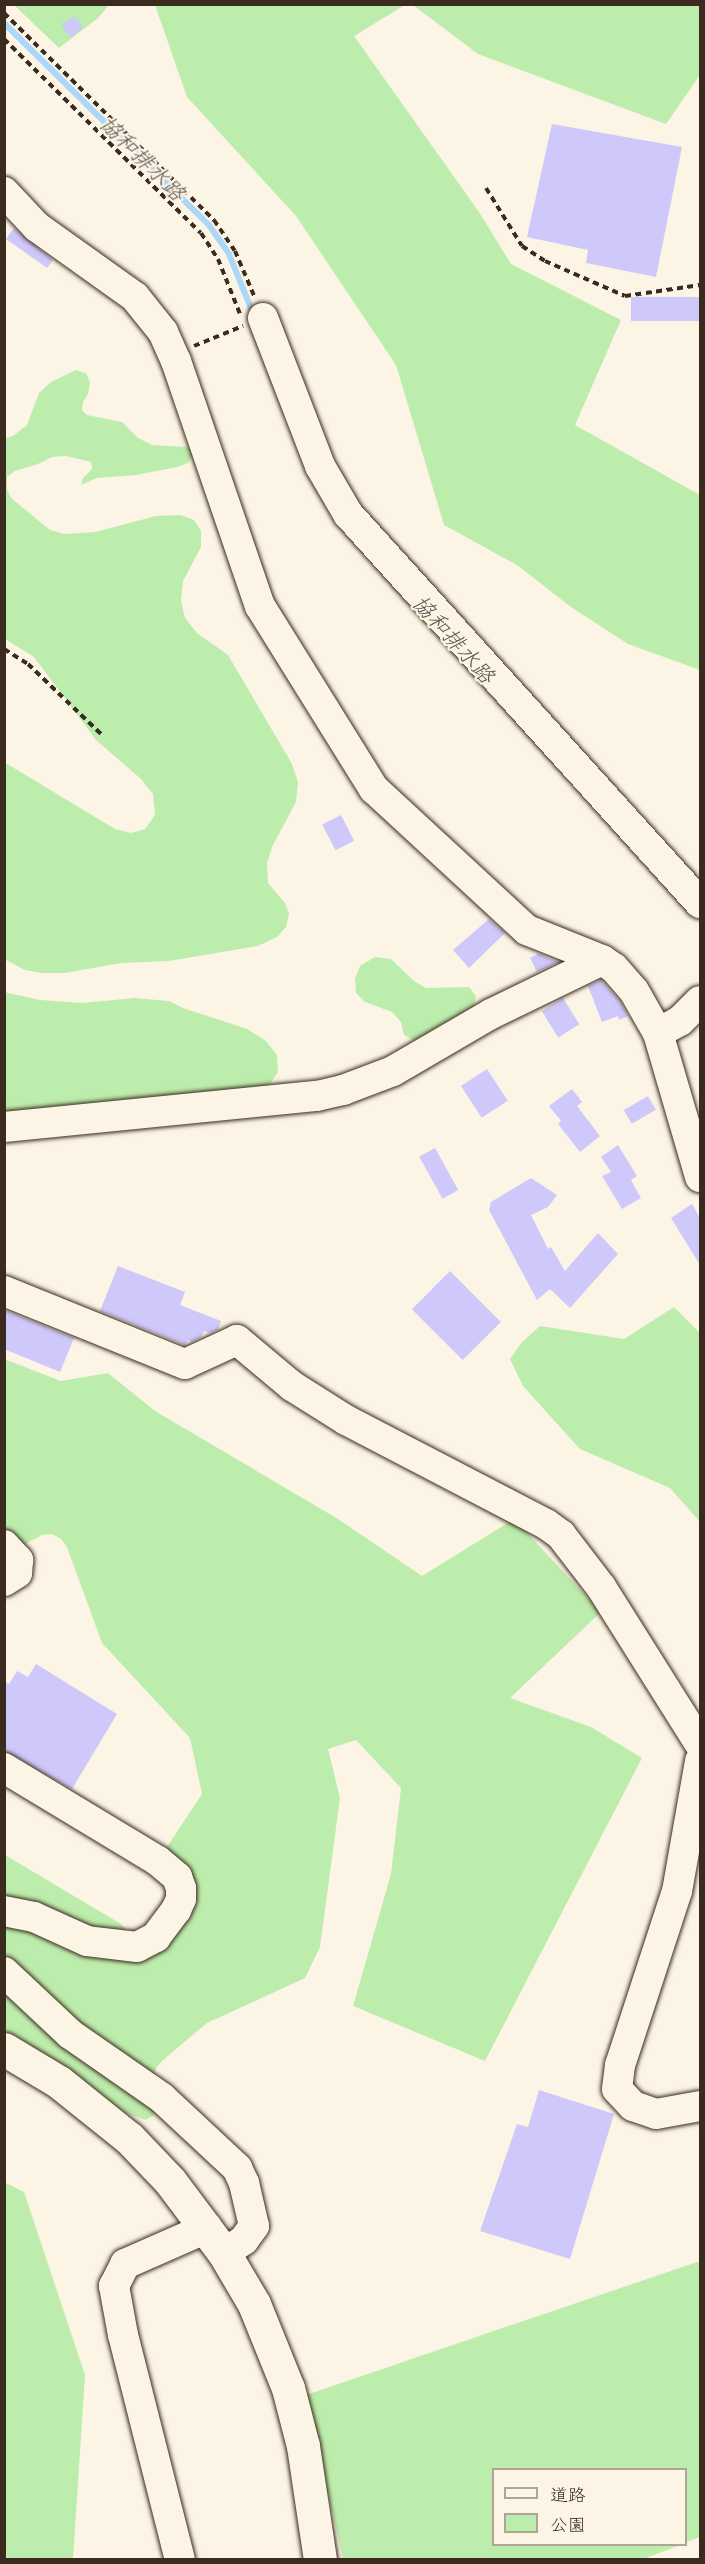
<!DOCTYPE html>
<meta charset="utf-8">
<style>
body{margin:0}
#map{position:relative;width:705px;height:2564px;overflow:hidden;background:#fcf5e5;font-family:Caveat,"Klee One",sans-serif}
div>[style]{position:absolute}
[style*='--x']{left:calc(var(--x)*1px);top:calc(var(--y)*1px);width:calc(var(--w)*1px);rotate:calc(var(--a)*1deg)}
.green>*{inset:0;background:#bdedac}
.stream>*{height:6px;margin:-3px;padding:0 3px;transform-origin:3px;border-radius:3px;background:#add7f8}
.building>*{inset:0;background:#cfc8fa;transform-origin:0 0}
.path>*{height:4px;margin-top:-2px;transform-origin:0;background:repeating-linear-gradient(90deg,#3b2a1e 0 6px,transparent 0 10.5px)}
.roads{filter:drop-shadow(0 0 2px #3b2a1e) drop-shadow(0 0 2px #3b2a1e)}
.minor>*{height:30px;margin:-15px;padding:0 15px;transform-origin:15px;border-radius:15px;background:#fcf5e5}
.major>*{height:33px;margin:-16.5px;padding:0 16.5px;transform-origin:16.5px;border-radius:16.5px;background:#fcf5e5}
span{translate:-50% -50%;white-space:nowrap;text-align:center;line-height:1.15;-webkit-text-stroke:4.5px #fcf5e5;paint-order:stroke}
.water-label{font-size:22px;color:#585554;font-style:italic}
.frame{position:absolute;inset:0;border:6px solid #3b2a1e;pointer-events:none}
.legend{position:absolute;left:492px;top:2468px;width:195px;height:78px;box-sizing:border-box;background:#fcf5e5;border:2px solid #afa495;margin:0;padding:8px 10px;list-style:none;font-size:18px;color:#3b2a1e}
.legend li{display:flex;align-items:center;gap:12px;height:30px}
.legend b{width:30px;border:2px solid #afa495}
</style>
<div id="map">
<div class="green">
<i style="clip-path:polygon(14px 5px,109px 5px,98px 18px,59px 48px)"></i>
<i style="clip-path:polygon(155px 5px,405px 5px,354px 36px,479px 212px,511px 264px,621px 320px,575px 425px,700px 495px,700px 670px,628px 644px,571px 607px,517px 565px,444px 525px,396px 365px,296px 216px,187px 97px)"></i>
<i style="clip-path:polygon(413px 5px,700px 5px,700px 75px,666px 124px,478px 54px)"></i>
<i style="clip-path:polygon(76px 370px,86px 373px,90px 382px,88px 394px,83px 402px,82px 410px,87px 415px,122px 422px,138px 438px,152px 445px,186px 447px,191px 450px,192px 456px,188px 463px,177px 467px,136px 475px,97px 478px,81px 485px,83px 478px,92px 469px,91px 462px,66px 456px,52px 457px,38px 464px,15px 471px,7px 477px,7px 489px,11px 498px,50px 530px,65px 534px,95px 532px,156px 516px,181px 515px,194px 520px,201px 531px,201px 547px,183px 581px,181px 601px,185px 618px,197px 633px,228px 655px,292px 764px,298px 782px,296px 802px,272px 847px,267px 863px,268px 883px,285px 903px,289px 914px,286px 927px,277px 937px,258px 946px,169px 961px,121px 963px,65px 973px,42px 973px,25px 970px,4px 959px,4px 762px,115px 829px,131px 833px,145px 829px,155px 815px,153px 794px,141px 779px,96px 740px,34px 657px,5px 639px,5px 438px,13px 436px,27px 425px,39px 393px,51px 382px)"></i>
<i style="clip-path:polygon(375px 957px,391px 959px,414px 981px,426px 988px,469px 987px,476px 996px,474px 1008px,417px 1042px,404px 1035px,401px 1022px,392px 1012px,365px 1002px,356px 993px,355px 979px,360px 966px)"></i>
<i style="clip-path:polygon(4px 992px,40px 1000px,82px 1003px,135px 998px,169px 1001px,183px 1008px,247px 1029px,266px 1041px,277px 1055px,278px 1072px,270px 1084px,256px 1092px,5px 1119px)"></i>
<i style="clip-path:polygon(674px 1307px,700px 1333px,700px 1522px,670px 1488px,580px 1449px,523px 1386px,510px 1359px,522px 1342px,540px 1326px,624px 1339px)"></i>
<i style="clip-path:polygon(4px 1359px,61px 1381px,108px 1373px,155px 1411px,338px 1519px,422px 1576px,514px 1519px,601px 1612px,510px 1698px,591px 1727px,642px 1758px,485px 2061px,353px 2006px,391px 1874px,401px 1788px,356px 1740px,328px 1749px,340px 1798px,320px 1947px,305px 1978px,207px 2023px,163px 2060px,156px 2068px,154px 2080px,157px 2106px,154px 2115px,146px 2120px,125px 2113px,68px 2068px,5px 2031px,5px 1855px,121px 1924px,138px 1944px,182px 1913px,161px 1856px,202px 1794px,190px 1738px,102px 1643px,67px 1547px,61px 1539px,52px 1534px,42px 1535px,20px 1547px,5px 1538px)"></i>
<i style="clip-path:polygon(4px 2182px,24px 2192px,85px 2375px,73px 2559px,5px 2559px)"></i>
<i style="clip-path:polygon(700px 2261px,700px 2537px,686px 2542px,686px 2470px,494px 2470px,494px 2544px,680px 2545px,641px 2560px,343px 2559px,306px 2395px)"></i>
</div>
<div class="stream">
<i style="--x:4;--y:23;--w:288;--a:44.6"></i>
<i style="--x:209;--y:225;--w:35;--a:55"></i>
<i style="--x:229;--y:254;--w:64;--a:67.9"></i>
</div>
<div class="building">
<i style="left:74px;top:16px;width:15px;height:16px;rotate:53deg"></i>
<i style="clip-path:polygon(552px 124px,682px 147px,656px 277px,586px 263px,588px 250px,527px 237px)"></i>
<i style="clip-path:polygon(14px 228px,53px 260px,47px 268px,6px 239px)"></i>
<i style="left:700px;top:297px;width:24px;height:69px;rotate:90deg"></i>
<i style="left:341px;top:815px;width:29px;height:21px;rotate:63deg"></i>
<i style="clip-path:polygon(489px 919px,505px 933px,469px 968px,453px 950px)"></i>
<i style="clip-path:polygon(539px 953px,548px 958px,559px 962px,537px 972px,530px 958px)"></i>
<i style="clip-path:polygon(601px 980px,620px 1001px,628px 1016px,619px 1020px,618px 1016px,602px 1022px,588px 986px)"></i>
<i style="left:563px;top:998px;width:31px;height:25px;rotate:58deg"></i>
<i style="left:487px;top:1069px;width:38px;height:31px;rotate:57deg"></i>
<i style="clip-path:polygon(572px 1089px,582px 1102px,577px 1106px,600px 1136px,580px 1152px,558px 1124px,561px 1121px,549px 1106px)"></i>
<i style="left:648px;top:1096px;width:16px;height:28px;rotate:60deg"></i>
<i style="clip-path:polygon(618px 1145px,637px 1176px,631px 1180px,641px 1198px,622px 1209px,602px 1176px,611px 1172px,601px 1157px)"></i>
<i style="left:435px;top:1148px;width:48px;height:18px;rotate:61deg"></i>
<i style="clip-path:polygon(531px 1178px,557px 1195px,548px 1207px,531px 1215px,548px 1249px,551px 1247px,565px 1271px,598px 1233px,618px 1254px,570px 1308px,550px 1289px,537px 1300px,489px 1210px,491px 1202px)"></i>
<i style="clip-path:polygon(692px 1204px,700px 1218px,700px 1265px,671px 1218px)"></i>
<i style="clip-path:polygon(118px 1266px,185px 1292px,180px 1305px,221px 1321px,218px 1330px,210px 1333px,204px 1331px,201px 1337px,192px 1342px,188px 1340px,185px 1345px,100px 1311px)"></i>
<i style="left:450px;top:1271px;width:72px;height:54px;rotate:45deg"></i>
<i style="clip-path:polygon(4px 1310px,74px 1338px,60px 1372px,4px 1349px)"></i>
<i style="clip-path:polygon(36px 1664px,117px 1714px,72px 1789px,4px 1751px,4px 1682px,9px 1684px,17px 1671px,28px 1677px)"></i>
<i style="clip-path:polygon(539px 2090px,614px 2114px,570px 2259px,480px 2231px,517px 2124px,528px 2127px)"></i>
</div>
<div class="path">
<i style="--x:4;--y:13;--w:295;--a:44.6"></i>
<i style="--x:214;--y:220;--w:37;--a:56"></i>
<i style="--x:235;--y:251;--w:51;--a:66.9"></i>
<i style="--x:4;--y:39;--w:276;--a:44.6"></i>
<i style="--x:201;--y:233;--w:31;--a:57"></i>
<i style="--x:218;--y:259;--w:59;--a:68.2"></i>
<i style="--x:486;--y:188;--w:68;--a:58.2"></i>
<i style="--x:522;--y:246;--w:27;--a:33"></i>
<i style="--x:545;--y:261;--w:87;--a:23.6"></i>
<i style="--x:625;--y:296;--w:76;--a:-8.3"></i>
<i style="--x:194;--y:346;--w:53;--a:-22.2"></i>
<i style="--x:4;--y:649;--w:28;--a:32"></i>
<i style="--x:28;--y:664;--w:103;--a:43.8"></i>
</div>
<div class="roads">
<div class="minor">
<i style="--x:4;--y:192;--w:48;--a:46.7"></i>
<i style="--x:37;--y:227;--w:120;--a:35.5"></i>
<i style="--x:135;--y:297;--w:45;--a:51.3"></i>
<i style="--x:163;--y:332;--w:32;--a:66"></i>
<i style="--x:176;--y:361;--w:259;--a:71.1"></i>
<i style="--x:260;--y:606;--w:216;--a:58.1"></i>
<i style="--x:374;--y:789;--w:208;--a:42.7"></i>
<i style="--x:527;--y:930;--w:81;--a:21.8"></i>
<i style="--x:602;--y:960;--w:14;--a:34"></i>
<i style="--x:614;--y:968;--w:30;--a:49"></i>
<i style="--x:634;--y:991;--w:48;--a:60.3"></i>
<i style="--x:658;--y:1033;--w:150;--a:73.7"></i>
<i style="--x:263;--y:318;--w:159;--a:68.9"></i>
<i style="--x:320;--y:466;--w:56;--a:59.7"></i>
<i style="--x:348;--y:514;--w:525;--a:47.86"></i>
<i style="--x:658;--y:1033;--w:25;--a:-29"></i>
<i style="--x:680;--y:1021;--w:28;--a:-45"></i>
<i style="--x:4;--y:1127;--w:315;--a:-5.7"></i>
<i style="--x:317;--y:1096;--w:27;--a:-13"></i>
<i style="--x:343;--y:1090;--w:53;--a:-20.8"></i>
<i style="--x:393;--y:1071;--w:113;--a:-30.2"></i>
<i style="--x:491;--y:1014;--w:123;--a:-25.9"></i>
<i style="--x:4;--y:1291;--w:195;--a:22"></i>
<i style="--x:185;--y:1364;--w:57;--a:-24.8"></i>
<i style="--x:237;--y:1340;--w:72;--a:39.9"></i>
<i style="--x:292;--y:1386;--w:64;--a:32.2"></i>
<i style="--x:346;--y:1420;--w:225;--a:27.5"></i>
<i style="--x:546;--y:1524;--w:19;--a:36"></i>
<i style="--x:561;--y:1535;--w:66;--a:52.4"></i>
<i style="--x:601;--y:1587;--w:186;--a:57.8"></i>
<i style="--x:4;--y:1545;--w:21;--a:47"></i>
<i style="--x:18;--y:1560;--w:13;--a:94"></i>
<i style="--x:17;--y:1573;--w:15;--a:148"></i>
<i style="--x:700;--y:1761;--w:132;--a:100"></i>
<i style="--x:677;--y:1891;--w:183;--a:108.1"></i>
<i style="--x:620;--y:2065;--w:24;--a:97"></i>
<i style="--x:617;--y:2089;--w:23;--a:47"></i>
<i style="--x:633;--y:2106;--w:24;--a:19"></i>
<i style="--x:656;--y:2114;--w:45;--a:-10.3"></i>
<i style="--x:4;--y:1768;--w:180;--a:31.1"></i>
<i style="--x:158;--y:1861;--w:25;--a:40"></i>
<i style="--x:177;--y:1877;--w:12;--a:70"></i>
<i style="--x:181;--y:1888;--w:11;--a:90"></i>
<i style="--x:181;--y:1899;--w:12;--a:114"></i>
<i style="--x:176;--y:1910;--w:34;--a:127"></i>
<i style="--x:156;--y:1937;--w:21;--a:152"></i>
<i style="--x:137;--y:1947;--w:50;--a:-173.2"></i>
<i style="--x:87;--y:1941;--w:58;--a:-155.6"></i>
<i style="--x:34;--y:1917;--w:31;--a:-169"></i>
<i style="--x:4;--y:1972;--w:91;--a:43.2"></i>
<i style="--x:70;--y:2034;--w:112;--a:34.8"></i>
<i style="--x:162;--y:2098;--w:103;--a:43"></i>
<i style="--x:237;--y:2168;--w:17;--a:65"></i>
<i style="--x:244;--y:2183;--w:44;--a:76.9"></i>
<i style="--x:254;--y:2226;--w:17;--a:126"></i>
<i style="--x:244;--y:2240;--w:24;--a:147"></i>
<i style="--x:180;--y:2560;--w:232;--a:-104.2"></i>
<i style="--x:123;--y:2335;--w:50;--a:-100.4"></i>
<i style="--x:114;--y:2286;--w:25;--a:-63"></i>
<i style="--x:125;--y:2264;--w:90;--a:-23.7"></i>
</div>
<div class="major">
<i style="--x:4;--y:2049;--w:64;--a:31"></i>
<i style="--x:59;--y:2082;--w:90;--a:38.7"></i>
<i style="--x:129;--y:2138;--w:59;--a:46.4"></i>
<i style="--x:170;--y:2181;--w:90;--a:53.1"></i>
<i style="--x:224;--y:2253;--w:59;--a:59.5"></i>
<i style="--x:254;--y:2304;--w:91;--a:68"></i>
<i style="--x:288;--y:2388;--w:60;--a:75.5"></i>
<i style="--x:303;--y:2446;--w:115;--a:81.5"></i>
</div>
</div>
<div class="water-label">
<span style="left:142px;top:159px;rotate:45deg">協和排水路</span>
<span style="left:453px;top:640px;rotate:48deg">協和排水路</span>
</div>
<div class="frame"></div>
<ul class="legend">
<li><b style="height:8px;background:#fcf5e5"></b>道路</li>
<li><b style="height:16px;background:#bdedac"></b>公園</li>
</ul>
</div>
